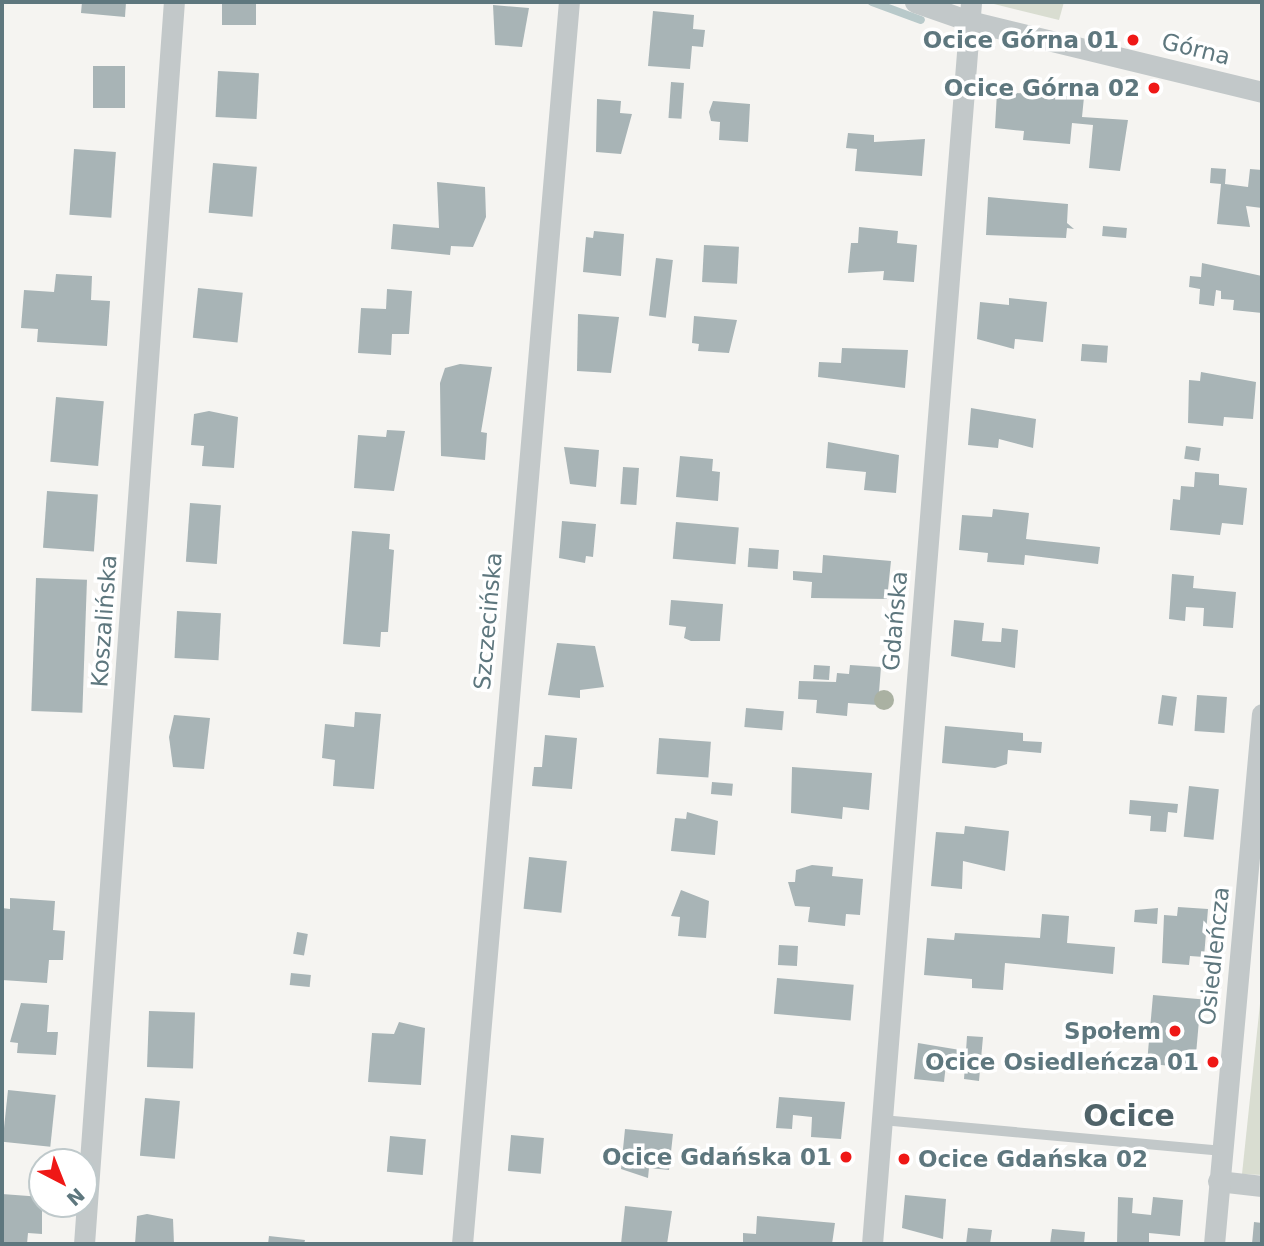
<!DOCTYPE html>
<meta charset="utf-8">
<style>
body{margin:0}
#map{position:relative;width:1264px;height:1246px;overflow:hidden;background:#f5f4f1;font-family:"DejaVu Sans",sans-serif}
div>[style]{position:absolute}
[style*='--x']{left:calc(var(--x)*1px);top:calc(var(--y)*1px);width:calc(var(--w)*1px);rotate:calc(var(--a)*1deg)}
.green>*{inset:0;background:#d9ddd1}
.stream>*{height:8px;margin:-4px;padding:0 4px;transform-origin:4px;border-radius:4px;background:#b8c9ca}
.building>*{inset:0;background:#a8b4b6;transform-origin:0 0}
.lane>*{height:10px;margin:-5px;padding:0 5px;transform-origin:5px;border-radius:5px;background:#c2c8c9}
.street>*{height:21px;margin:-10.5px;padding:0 10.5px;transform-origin:10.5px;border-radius:10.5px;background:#c2c8c9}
.trees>*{width:20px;height:20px;margin:-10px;border-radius:50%;background:#aab1a2}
.dots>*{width:19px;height:19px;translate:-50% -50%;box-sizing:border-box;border:4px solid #fff;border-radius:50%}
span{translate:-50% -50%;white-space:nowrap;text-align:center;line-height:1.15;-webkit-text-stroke:7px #fff;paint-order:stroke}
.poi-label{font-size:23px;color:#5e777e;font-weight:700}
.right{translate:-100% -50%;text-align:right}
.left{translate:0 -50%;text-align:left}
.street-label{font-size:23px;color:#5e777e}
.district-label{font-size:30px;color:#506369;font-weight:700}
.frame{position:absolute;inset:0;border:4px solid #5e777e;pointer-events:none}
.north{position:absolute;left:28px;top:1148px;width:70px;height:70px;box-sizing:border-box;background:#fff;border:2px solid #bfc9cb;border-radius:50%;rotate:138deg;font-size:19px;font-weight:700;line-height:28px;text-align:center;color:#5e777e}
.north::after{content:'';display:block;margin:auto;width:24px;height:32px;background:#ef1816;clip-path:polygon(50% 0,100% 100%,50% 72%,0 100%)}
</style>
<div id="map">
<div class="green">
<i style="clip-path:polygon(986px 2px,1064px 2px,1059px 20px)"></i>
<i style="clip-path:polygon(1262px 985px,1262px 1175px,1242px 1174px)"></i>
</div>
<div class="stream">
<i style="--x:872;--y:2;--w:52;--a:20.2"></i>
</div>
<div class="building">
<i style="clip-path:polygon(82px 2px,126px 2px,125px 17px,81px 13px)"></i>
<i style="left:222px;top:2px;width:34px;height:23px"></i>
<i style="clip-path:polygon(493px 5px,529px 8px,522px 47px,495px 45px)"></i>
<i style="clip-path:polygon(653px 11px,694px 15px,693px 29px,705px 30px,703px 47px,692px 46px,690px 69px,648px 66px)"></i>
<i style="left:93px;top:66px;width:32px;height:42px"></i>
<i style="left:218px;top:71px;width:41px;height:46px;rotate:3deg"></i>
<i style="left:671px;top:82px;width:13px;height:36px;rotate:4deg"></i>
<i style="clip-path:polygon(997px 92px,1084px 97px,1082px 117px,1128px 120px,1120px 171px,1089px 168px,1093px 125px,1072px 123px,1070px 144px,1023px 140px,1024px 131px,995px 128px)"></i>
<i style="clip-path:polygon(597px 99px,621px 101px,620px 113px,632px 114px,621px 154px,596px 152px)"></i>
<i style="clip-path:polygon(713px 101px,750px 104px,748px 142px,719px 140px,720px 122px,711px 121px,709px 112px)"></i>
<i style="clip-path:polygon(848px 133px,874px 135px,874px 142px,925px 139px,922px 176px,855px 171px,857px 149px,846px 148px)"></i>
<i style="left:74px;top:149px;width:42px;height:66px;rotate:4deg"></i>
<i style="left:213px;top:163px;width:44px;height:50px;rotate:5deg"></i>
<i style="clip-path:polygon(1211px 168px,1226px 169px,1225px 184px,1248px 187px,1250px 169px,1262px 170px,1262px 208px,1246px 206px,1250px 227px,1217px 224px,1221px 184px,1210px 183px)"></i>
<i style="clip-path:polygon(437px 182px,485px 187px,486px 217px,473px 247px,451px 246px,450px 255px,391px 249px,393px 224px,439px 228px)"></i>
<i style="clip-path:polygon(988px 197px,1068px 204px,1067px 223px,1074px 229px,1067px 228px,1066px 238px,986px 235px)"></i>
<i style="left:1103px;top:226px;width:24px;height:10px;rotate:5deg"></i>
<i style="clip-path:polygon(859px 227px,898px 231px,897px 243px,917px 245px,914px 282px,883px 280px,884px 271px,848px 273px,851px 243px,858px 243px)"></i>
<i style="clip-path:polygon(594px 231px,624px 234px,621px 276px,583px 272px,586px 237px,593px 238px)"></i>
<i style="left:704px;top:245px;width:35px;height:37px;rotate:3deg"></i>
<i style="left:656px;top:258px;width:17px;height:58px;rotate:7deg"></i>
<i style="clip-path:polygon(1202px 263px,1262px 276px,1262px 313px,1233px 310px,1234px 300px,1221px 299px,1221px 291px,1216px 290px,1214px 306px,1199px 304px,1200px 289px,1189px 287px,1190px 276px,1201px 277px)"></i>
<i style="clip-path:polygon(56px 274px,92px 276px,91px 300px,110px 301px,107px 346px,37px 342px,38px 329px,21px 328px,24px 290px,54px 292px)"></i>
<i style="left:198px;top:288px;width:45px;height:50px;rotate:6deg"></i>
<i style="clip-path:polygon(387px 289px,412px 291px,409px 334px,392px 334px,391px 355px,358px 353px,361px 308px,386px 309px)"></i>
<i style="clip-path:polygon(1009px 298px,1047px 302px,1043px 342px,1015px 339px,1014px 349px,977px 339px,980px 302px,1009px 305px)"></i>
<i style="clip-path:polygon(578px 314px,619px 317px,611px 373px,577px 371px)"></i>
<i style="clip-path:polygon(694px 316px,737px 320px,729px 353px,698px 351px,699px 344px,692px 343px)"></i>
<i style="left:1082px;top:344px;width:26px;height:17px;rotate:4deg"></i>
<i style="clip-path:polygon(842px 348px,908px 350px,905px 388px,818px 377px,819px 362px,841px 363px)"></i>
<i style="clip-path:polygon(460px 364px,492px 367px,481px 432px,487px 433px,485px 460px,441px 456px,440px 383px,445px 368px)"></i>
<i style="clip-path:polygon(1201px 372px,1256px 382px,1253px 419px,1224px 417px,1223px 426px,1188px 423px,1189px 380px,1200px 381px)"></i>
<i style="left:56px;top:397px;width:48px;height:65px;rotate:5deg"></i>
<i style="clip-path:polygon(971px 408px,1036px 419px,1033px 448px,999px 439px,998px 448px,968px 445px)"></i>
<i style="clip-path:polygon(209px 411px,238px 417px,234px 468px,202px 466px,204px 446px,191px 445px,194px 414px)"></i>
<i style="clip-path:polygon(387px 430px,405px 431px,394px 491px,354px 488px,358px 435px,386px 437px)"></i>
<i style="clip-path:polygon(828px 442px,899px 455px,896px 493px,864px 490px,866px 472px,826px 468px)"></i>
<i style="left:1186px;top:446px;width:15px;height:13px;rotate:8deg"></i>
<i style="clip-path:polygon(564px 447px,599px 450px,596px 487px,570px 484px)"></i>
<i style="clip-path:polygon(680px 456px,713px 459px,712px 471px,720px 472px,718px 501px,676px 497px)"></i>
<i style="left:623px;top:467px;width:16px;height:37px;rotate:4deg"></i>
<i style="clip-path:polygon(1195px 472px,1219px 474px,1219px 485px,1247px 488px,1243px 525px,1222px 523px,1220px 535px,1170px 530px,1173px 499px,1180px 500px,1181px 486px,1194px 487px)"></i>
<i style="left:47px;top:491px;width:51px;height:57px;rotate:4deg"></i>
<i style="left:190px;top:503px;width:31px;height:59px;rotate:4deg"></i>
<i style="clip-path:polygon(993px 509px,1029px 513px,1026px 539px,1100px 547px,1098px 564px,1025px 555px,1024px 565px,987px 562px,988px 553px,959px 550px,962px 515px,992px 517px)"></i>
<i style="clip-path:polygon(562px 521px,596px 524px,593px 557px,586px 556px,585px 563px,559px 558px)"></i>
<i style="left:676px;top:522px;width:63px;height:37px;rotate:5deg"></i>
<i style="clip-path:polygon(352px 531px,390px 534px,389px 549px,394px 550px,388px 632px,381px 632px,380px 647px,343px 644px)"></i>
<i style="left:749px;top:548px;width:30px;height:19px;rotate:4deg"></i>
<i style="clip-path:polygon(823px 555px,891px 561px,887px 599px,811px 598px,812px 582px,793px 580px,793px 571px,822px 573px)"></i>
<i style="clip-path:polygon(1172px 574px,1194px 576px,1193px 588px,1236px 592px,1233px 628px,1203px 626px,1204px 608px,1186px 607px,1185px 621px,1169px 619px)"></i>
<i style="left:36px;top:578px;width:51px;height:133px;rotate:2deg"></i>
<i style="clip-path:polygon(671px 600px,723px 604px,720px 641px,691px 641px,684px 638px,686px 627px,669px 625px)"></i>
<i style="left:177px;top:611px;width:44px;height:47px;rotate:3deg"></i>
<i style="clip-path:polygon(954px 620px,984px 623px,982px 641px,1001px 642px,1002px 628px,1018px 630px,1015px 668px,951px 656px)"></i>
<i style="clip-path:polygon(557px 643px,595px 646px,604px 687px,580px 690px,580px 698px,548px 695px)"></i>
<i style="left:814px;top:665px;width:16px;height:14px;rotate:4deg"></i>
<i style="clip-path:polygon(850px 665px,881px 667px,878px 705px,848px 703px,847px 716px,816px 713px,817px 700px,798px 699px,799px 681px,836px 682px,837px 673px,849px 674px)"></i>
<i style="left:1162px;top:695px;width:15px;height:29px;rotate:8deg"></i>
<i style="left:1197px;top:695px;width:30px;height:36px;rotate:4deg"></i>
<i style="left:746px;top:708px;width:38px;height:19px;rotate:5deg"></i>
<i style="clip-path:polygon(355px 712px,381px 714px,374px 789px,333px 786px,335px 760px,322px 758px,325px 724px,354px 727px)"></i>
<i style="clip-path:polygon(174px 715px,210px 718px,204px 769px,173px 767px,169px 737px)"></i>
<i style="clip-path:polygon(945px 726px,1023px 733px,1023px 741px,1042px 742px,1041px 753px,1008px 750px,1007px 764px,995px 768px,942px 763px)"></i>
<i style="clip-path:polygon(545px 735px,577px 738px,572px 789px,532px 786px,534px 767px,542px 767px)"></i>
<i style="left:659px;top:738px;width:52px;height:36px;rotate:4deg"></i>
<i style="clip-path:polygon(792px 767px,872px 773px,869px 810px,843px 807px,842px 819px,791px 813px)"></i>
<i style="left:712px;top:782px;width:21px;height:12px;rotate:5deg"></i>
<i style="left:1189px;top:786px;width:30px;height:51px;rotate:6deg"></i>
<i style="clip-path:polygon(1130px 800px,1178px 804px,1177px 813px,1168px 812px,1166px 832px,1150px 831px,1151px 816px,1129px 814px)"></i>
<i style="clip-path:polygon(687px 812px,718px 821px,715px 855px,671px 851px,675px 818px,686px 819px)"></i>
<i style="clip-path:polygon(965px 826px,1009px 831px,1005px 871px,963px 861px,962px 889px,931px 886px,936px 832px,964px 834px)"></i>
<i style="left:529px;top:857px;width:38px;height:52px;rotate:6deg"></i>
<i style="clip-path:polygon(812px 865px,833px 867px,832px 876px,863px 879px,860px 915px,846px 914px,845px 926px,808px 922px,810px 907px,795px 906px,788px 882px,795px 882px,796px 870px)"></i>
<i style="clip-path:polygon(681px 890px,709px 901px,706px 938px,678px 936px,680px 917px,671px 916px)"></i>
<i style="clip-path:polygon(10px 898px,55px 901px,53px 930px,65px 931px,63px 960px,49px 960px,47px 983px,2px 980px,2px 908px,10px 909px)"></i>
<i style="clip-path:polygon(1178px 907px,1208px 909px,1204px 957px,1190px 956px,1189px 965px,1162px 963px,1164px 915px,1177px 916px)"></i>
<i style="clip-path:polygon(1158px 908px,1157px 924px,1134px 922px,1135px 910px)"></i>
<i style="clip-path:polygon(1042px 914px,1069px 916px,1067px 943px,1115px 947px,1113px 974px,1005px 963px,1003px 990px,972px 988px,972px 979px,924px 975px,927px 938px,954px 940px,955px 933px,1040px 938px)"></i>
<i style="left:297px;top:932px;width:11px;height:22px;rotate:10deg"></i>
<i style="left:779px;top:945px;width:19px;height:20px;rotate:3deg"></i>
<i style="left:291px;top:973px;width:20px;height:12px;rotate:6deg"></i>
<i style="left:777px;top:978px;width:77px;height:36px;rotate:5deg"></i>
<i style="left:1153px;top:995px;width:48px;height:69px;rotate:5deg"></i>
<i style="clip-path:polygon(21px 1003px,49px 1005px,47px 1032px,58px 1032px,56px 1055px,17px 1053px,18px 1043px,10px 1042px)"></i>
<i style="left:149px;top:1011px;width:46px;height:56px;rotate:2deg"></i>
<i style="clip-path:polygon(399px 1022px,425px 1028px,421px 1085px,368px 1082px,372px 1033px,394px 1034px)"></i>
<i style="clip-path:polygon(967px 1036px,983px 1037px,979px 1081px,964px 1079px,965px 1065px,946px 1064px,944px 1082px,914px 1079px,918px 1043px,966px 1051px)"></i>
<i style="left:8px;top:1090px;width:48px;height:52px;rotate:6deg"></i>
<i style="clip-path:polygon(779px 1097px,845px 1102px,841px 1139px,811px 1137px,812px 1117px,793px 1115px,792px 1129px,776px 1128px)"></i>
<i style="left:145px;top:1098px;width:35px;height:58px;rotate:5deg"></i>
<i style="clip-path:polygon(625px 1129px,673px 1134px,669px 1170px,649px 1168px,648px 1178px,621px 1169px)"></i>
<i style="left:511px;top:1135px;width:33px;height:36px;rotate:5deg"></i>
<i style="left:390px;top:1136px;width:36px;height:36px;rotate:5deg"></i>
<i style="clip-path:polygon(2px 1194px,42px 1197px,42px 1234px,28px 1233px,27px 1244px,2px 1244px)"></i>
<i style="clip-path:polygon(905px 1195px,946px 1199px,943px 1239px,902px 1228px)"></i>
<i style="clip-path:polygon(1118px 1197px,1133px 1198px,1132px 1213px,1151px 1215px,1153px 1197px,1183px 1200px,1180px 1236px,1149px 1233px,1149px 1242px,1117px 1244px)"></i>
<i style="clip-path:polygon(625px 1206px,672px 1211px,667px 1244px,621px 1244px)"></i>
<i style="clip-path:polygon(147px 1214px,173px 1219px,174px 1244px,135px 1244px,137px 1216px)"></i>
<i style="clip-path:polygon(757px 1216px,835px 1223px,832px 1244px,743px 1244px,743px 1233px,756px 1234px)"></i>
<i style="clip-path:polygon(1254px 1222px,1262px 1223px,1262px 1244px,1252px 1244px)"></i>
<i style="clip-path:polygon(968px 1228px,992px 1230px,990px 1244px,966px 1244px)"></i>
<i style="clip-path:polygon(1052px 1229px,1085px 1232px,1084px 1244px,1050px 1244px)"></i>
<i style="clip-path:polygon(269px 1236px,305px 1240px,304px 1244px,268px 1244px)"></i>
</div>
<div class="lane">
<i style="--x:882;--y:1120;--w:340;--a:5.2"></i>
</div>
<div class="street">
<i style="--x:915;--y:2;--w:57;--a:19.4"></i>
<i style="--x:969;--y:21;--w:301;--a:13.6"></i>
<i style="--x:1218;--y:1181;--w:44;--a:6.5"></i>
<i style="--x:84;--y:1244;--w:1245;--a:-85.86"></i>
<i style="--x:462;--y:1244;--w:1247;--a:-85.08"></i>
<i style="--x:872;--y:1244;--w:1246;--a:-85.44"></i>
<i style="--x:1214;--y:1244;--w:532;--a:-84.83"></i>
</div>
<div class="trees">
<i style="left:884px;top:700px"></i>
</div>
<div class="dots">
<i style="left:1133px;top:40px;background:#ef1816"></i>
<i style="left:1154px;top:88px;background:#ef1816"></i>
<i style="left:1175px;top:1031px;background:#ef1816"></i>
<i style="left:1213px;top:1062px;background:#ef1816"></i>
<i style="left:846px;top:1157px;background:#ef1816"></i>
<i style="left:904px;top:1159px;background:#ef1816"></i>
</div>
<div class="poi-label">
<span class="right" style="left:1119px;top:40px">Ocice Górna 01</span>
<span class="right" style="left:1140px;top:88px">Ocice Górna 02</span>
<span class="right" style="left:1161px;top:1031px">Społem</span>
<span class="right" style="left:1199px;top:1062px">Ocice Osiedleńcza 01</span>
<span class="right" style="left:832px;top:1157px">Ocice Gdańska 01</span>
<span class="left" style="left:918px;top:1159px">Ocice Gdańska 02</span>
</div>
<div class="street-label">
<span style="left:1196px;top:49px;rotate:14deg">Górna</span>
<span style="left:104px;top:621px;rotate:-86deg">Koszalińska</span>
<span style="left:488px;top:621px;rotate:-85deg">Szczecińska</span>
<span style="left:895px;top:621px;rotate:-85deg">Gdańska</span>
<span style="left:1214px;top:956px;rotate:-84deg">Osiedleńcza</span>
</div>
<div class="district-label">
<span style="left:1129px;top:1116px">Ocice</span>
</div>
<div class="frame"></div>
<div class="north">N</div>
</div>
